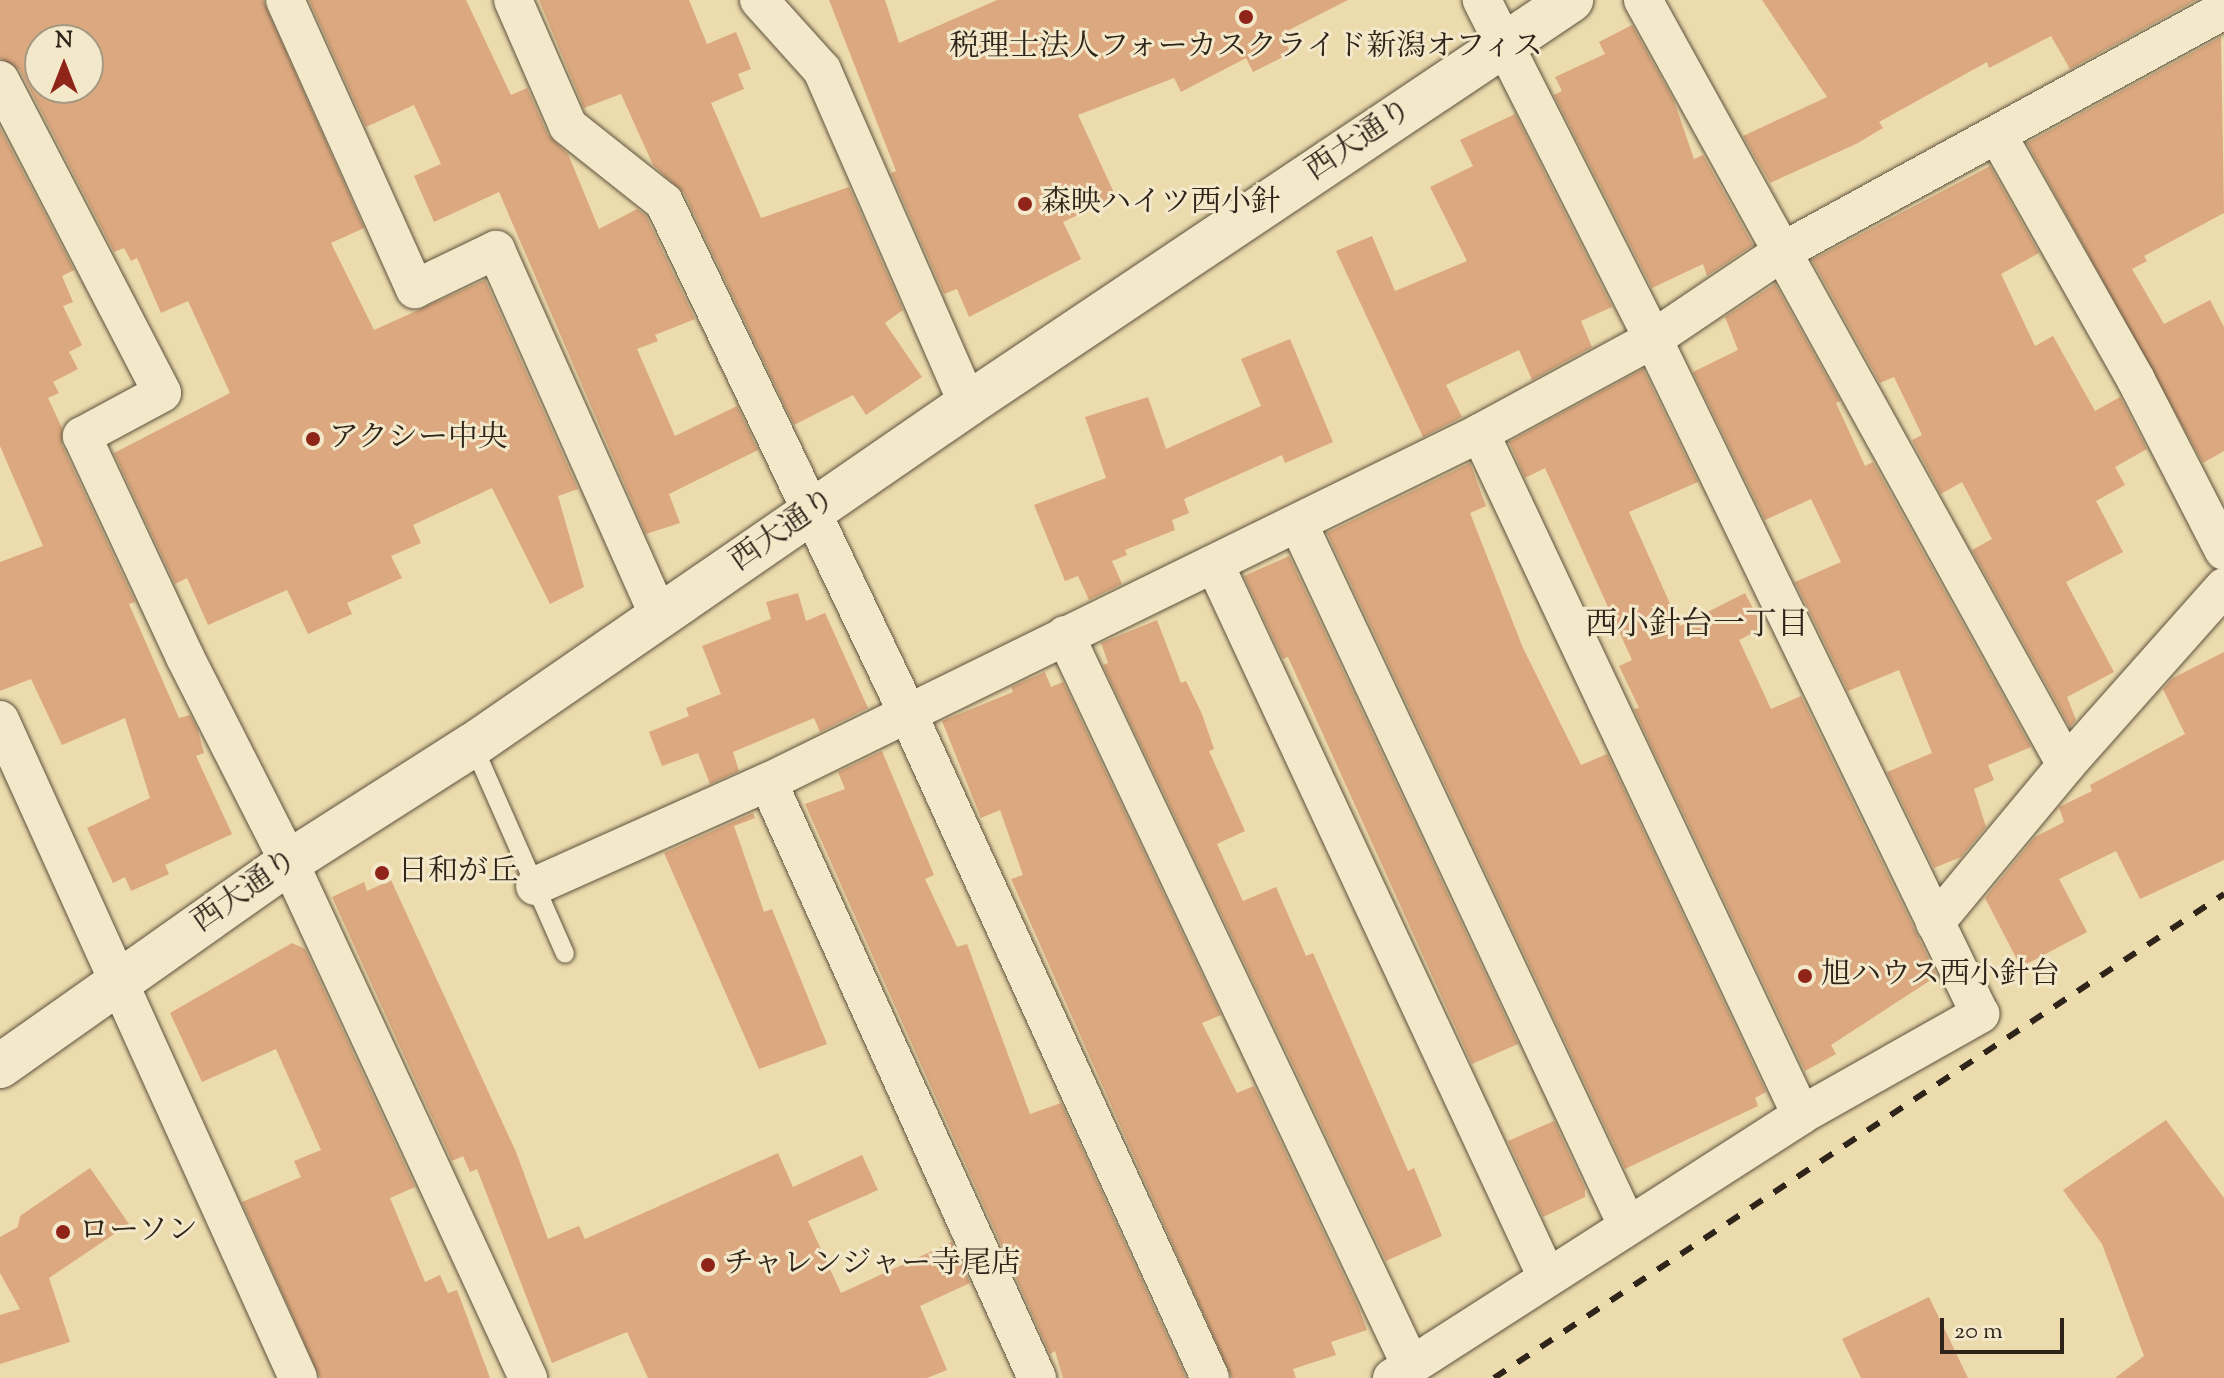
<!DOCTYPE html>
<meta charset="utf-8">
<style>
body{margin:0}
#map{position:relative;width:2224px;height:1378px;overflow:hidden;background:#ecdbad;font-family:"Sorts Mill Goudy","Noto Serif JP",serif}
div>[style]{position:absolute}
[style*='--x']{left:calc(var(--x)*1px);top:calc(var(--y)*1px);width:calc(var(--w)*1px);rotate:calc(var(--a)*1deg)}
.building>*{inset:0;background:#dca87f}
.roads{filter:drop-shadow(0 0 2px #5e523e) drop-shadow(0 0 2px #5e523e)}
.service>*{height:18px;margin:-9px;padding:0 9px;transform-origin:9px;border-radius:9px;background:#f3e8ca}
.minor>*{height:38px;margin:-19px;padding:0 19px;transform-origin:19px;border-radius:19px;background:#f3e8ca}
.tertiary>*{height:44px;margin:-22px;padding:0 22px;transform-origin:22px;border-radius:22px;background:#f3e8ca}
.rail>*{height:6px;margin-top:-3px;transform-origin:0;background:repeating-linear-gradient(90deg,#2e2419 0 14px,transparent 0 28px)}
.dots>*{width:22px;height:22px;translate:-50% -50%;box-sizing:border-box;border:4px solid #f3e8ca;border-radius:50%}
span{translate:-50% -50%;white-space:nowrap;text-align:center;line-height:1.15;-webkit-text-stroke:6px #f3e8ca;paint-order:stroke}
.poi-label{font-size:30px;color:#2e2419}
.left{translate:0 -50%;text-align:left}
.street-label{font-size:30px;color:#2e2419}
.neighbourhood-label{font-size:32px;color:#2e2419}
.north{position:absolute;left:24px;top:24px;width:80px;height:80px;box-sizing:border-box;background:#f3e8ca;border:2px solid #a49a83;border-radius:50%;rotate:0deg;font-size:22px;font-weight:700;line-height:32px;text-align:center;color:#2e2419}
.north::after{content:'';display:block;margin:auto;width:28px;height:36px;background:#8f2418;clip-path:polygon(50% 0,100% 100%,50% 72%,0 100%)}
.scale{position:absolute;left:1940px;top:1318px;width:124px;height:36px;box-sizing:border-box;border:4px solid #2e2419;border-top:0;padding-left:10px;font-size:24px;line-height:28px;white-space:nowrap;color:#2e2419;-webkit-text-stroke:6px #f3e8ca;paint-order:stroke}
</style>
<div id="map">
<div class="building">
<i style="clip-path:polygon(evenodd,0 0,263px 0,364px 228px,331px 243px,374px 330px,485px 280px,578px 489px,558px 496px,584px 587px,550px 604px,492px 488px,413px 525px,421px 543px,391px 556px,402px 578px,347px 603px,352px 614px,308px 634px,287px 590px,208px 625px,187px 578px,175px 584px,114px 453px,230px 393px,188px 301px,161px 313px,137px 258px,131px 261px,124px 248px,114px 252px,20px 70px,0 58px,0 0,40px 40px,88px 40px,88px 88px,40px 88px,40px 40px)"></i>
<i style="clip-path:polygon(309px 0,466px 0,511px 95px,527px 88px,548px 135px,568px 154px,599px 229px,637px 209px,646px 216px,695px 319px,655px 335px,658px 341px,637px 349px,675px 436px,737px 406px,758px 450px,669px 494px,680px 523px,646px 534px,499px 192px,434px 222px,414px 176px,441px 164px,414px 105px,366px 127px)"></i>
<i style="clip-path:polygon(539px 0,689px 0,707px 44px,736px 32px,751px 69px,738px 74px,744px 89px,711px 103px,761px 218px,849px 187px,903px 310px,885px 323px,922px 377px,866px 415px,853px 395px,794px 425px,684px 193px,653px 165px,621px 94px,584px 108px)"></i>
<i style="clip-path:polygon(829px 0,885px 0,899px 43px,997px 0,1348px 0,1281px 34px,1291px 53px,1253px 72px,1246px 58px,1181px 92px,1174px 78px,1078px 115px,1116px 197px,1063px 222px,1081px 259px,969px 317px,957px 289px,944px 294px,891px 173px,896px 171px)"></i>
<i style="clip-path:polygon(1762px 0,2196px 0,2070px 69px,2051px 36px,1989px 68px,1987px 62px,1879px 122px,1883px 128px,1856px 144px,1770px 183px,1743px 136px,1827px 97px)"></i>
<i style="clip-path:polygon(1632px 25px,1674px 101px,1694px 159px,1703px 155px,1753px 245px,1707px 276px,1703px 264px,1652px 288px,1554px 95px,1562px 91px,1555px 77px,1605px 54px,1599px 42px)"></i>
<i style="clip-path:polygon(2221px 37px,2224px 213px,2144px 256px,2147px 261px,2132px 269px,2164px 324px,2210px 300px,2224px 327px,2224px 451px,2203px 463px,2027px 143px)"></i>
<i style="clip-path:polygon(1515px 114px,1612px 307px,1581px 321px,1592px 347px,1532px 380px,1519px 350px,1446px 385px,1462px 417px,1423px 437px,1336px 251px,1372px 236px,1395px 291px,1467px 261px,1430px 187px,1473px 166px,1460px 140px)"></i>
<i style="clip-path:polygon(0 128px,74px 270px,62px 276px,73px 302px,63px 306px,82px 345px,69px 352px,78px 369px,53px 382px,59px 393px,48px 398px,62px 428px,62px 445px,135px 602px,129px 604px,179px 718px,190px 715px,197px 728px,204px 753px,196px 756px,232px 834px,165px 865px,169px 874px,131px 891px,125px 877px,113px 883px,87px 828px,150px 798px,125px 718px,62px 745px,31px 679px,0 691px,0 562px,43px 546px,0 446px)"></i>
<i style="clip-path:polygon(1990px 166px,2039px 253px,2001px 274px,2035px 346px,2053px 336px,2095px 411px,2120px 397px,2147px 449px,2115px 467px,2125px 485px,2096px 501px,2123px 552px,2066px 582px,2114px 672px,2067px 697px,2076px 720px,2070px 727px,1972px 550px,1992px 539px,1962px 482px,1941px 494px,1912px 440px,1922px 435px,1894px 377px,1880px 383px,1812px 260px)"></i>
<i style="clip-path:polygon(1775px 284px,1840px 401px,1836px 403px,1865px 466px,1873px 462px,2031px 747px,1988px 765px,1994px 780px,1974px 789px,1986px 827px,1961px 857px,1934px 868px,1887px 772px,1932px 753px,1899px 670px,1848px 691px,1795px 582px,1841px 562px,1811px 499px,1765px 520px,1693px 372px,1738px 350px,1725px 317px)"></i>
<i style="clip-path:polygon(1290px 339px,1333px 442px,1285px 463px,1282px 455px,1184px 499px,1189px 513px,1172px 520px,1175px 530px,1125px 550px,1127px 555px,1112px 561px,1122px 584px,1089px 600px,1078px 576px,1065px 581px,1034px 505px,1106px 478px,1085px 417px,1148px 397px,1166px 449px,1261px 406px,1241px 359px)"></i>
<i style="clip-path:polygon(1643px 369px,1698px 482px,1629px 512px,1680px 626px,1745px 593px,1763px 628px,1739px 640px,1771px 709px,1801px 696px,1937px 976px,1831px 1045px,1836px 1054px,1805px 1071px,1634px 709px,1639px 708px,1619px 666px,1632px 660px,1545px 468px,1525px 478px,1509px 442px)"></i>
<i style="clip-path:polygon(1470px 463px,1486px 506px,1470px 513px,1523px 648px,1581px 765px,1607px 754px,1766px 1092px,1755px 1098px,1758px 1106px,1625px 1169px,1327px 533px)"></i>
<i style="clip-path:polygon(1289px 556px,1518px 1044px,1472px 1064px,1288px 657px,1283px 659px,1244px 576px)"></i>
<i style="clip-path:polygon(798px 593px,806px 621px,825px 613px,868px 708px,820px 732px,814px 718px,733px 752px,739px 771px,710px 784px,698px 753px,662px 766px,649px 732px,689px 716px,686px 708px,721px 694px,702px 646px,771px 619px,766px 602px)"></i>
<i style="clip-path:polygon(1157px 620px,1181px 683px,1186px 681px,1202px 714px,1214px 749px,1209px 751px,1245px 831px,1217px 844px,1243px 901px,1276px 887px,1306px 956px,1313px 953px,1408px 1171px,1414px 1168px,1442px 1236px,1386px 1261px,1103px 665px,1108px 663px,1101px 643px)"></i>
<i style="clip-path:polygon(2224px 652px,2224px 860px,2140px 899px,2116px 851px,2059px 879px,2087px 932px,2021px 967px,1985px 898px,2035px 837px,2064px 822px,2059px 807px,2092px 791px,2090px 785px,2185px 734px,2163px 689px,2173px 678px)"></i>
<i style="clip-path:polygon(1045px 672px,1051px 687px,1063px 682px,1221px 1015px,1202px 1023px,1237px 1093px,1254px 1086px,1359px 1308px,1367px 1330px,1331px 1342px,1336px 1355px,1293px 1369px,1296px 1378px,1232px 1378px,1011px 879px,1023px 875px,1000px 810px,981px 818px,942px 721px,1013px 692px,1011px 687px)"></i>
<i style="clip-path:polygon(882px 751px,934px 875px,925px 879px,957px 947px,967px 944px,1030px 1114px,1061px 1103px,1186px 1378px,1063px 1378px,1055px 1351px,1050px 1354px,805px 804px,845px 789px,838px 772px)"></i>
<i style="clip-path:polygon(753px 813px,755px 818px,734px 826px,764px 912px,772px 909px,827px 1044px,759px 1069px,664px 853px)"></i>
<i style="clip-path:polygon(391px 880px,516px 1152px,548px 1239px,579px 1226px,585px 1239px,778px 1153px,793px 1187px,862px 1155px,878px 1190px,808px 1221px,841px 1293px,952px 1242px,970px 1283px,920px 1306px,947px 1370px,927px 1378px,648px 1378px,627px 1332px,552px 1363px,477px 1169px,470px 1172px,463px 1156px,452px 1161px,332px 897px,364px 882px,367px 891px)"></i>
<i style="clip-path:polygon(292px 943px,305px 949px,415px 1187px,390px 1198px,425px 1282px,440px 1275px,448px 1293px,457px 1290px,490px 1378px,320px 1378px,242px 1202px,301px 1177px,294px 1161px,321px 1150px,276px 1049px,202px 1082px,170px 1013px)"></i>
<i style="clip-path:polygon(2166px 1120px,2224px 1198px,2224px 1378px,2115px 1378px,2144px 1356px,2102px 1244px,2063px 1190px)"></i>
<i style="clip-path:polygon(1554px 1121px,1585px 1188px,1585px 1197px,1543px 1217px,1508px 1141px)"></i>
<i style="clip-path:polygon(90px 1168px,129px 1224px,49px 1278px,70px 1342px,0 1364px,0 1315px,20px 1309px,0 1273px,0 1237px,18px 1227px,20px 1216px)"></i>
<i style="clip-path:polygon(1929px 1297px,1968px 1378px,1861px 1378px,1842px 1339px)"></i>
</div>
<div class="roads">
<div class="service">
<i style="--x:473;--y:745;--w:228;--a:66.2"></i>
</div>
<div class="minor">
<i style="--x:285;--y:0;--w:317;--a:65.8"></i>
<i style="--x:415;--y:289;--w:90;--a:-25.7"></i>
<i style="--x:496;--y:250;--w:404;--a:66"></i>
<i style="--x:513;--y:0;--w:137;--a:66.4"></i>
<i style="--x:568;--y:126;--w:122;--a:38.4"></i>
<i style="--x:664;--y:202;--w:567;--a:64.52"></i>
<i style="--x:908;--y:714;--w:729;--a:65.54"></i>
<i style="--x:759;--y:0;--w:94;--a:48"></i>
<i style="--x:822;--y:70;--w:365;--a:66.4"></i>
<i style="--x:1643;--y:0;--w:874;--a:61.06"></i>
<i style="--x:0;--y:80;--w:352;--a:62.6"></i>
<i style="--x:162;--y:393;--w:91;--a:151.7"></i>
<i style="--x:82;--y:436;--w:244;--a:65"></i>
<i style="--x:185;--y:657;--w:230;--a:63.1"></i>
<i style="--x:289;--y:862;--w:569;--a:65.15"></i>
<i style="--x:1998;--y:136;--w:280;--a:60.5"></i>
<i style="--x:2136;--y:380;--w:192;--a:62.8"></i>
<i style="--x:1480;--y:433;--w:754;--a:64.79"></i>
<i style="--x:1298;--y:523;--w:775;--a:64.89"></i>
<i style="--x:1215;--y:565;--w:783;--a:65.01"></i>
<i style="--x:1065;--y:635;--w:809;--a:64.67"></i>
<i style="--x:0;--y:720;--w:722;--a:65.63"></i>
<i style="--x:768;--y:782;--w:654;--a:65.71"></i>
<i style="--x:535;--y:886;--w:255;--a:-24.1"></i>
<i style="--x:768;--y:782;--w:793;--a:-26.11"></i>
<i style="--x:1480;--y:433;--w:197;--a:-28.5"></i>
<i style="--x:1653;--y:339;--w:159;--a:-34"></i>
<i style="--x:1785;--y:250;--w:500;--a:-28.67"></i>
<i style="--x:1935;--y:923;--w:205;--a:-50.3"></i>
<i style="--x:2066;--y:765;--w:238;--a:-48.4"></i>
<i style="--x:1392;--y:1378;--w:486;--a:-32.7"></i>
<i style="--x:1801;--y:1115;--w:206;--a:-29.4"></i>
<i style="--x:1980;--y:1014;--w:750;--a:-115.85"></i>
<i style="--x:1653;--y:339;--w:380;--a:-116.8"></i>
</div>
<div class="tertiary">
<i style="--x:0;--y:1066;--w:354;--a:-35.2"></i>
<i style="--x:289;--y:862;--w:218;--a:-32.5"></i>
<i style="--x:473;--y:745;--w:601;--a:-34.56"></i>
<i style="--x:968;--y:404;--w:726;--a:-33.82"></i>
</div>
</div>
<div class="rail">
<i style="--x:1494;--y:1378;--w:876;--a:-33.54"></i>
</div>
<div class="dots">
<i style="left:1246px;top:17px;background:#8f2418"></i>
<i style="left:1025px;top:204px;background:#8f2418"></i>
<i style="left:313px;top:439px;background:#8f2418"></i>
<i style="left:382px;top:873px;background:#8f2418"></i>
<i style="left:1805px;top:976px;background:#8f2418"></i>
<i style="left:63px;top:1232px;background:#8f2418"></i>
<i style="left:708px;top:1265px;background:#8f2418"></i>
</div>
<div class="poi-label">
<span style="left:1246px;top:48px">税理士法人フォーカスクライド新潟オフィス</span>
<span class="left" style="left:1041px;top:204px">森映ハイツ西小針</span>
<span class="left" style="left:329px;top:439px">アクシー中央</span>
<span class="left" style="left:398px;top:873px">日和が丘</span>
<span class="left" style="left:1821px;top:976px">旭ハウス西小針台</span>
<span class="left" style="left:79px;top:1232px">ローソン</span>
<span class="left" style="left:724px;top:1265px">チャレンジャー寺尾店</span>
</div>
<div class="street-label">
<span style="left:1360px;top:141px;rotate:-34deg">西大通り</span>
<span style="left:784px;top:531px;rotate:-35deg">西大通り</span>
<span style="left:246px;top:892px;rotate:-35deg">西大通り</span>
</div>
<div class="neighbourhood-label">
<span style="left:1697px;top:626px">西小針台一丁目</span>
</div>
<div class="north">N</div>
<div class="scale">20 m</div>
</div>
